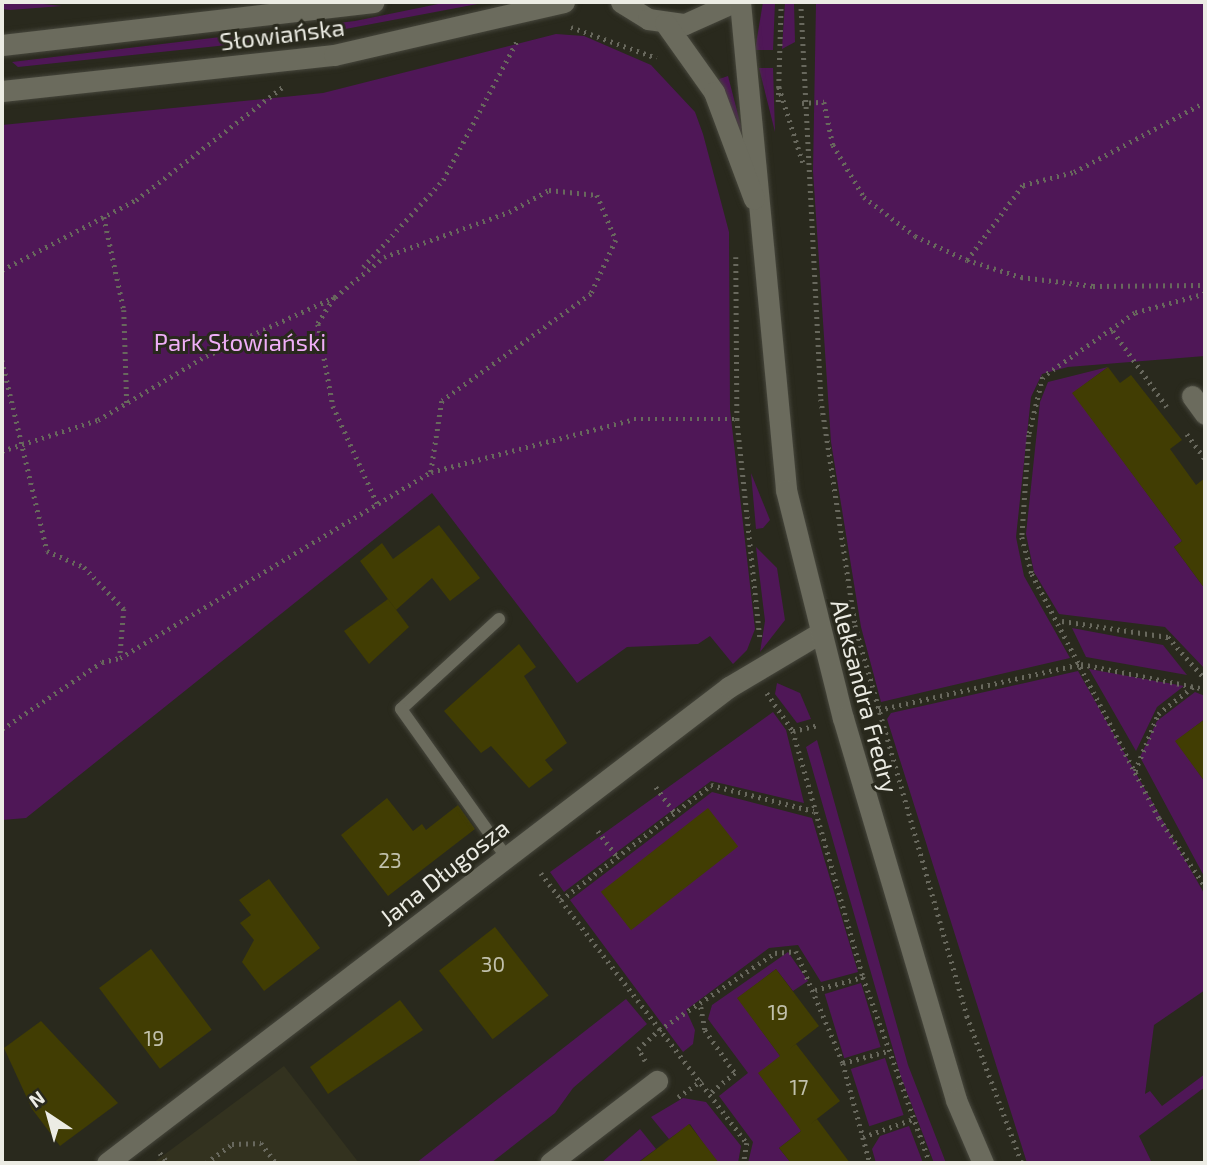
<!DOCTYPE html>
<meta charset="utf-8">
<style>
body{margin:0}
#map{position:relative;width:1207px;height:1165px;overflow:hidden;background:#29291d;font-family:"Exo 2",sans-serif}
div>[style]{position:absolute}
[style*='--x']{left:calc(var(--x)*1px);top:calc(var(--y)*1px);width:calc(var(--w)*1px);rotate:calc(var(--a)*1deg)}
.built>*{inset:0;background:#33321f}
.green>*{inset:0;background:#4f1757;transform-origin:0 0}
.building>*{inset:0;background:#413d03;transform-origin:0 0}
.path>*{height:4.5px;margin-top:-2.25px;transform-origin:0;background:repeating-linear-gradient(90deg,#68685d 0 2px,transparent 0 7px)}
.roads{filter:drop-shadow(0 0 2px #46463c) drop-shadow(0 0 2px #46463c)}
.lane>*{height:12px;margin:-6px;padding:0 6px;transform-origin:6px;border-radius:6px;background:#6b6b5d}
.street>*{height:21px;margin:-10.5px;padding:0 10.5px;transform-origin:10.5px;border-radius:10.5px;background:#6b6b5d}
.secondary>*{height:21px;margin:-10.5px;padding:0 10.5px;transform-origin:10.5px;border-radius:10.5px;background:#6b6b5d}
span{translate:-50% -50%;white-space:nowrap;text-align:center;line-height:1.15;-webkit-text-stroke:6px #29291d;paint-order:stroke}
.number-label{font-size:21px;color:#c1c0ac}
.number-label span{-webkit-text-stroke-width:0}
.street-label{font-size:24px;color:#ecece4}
.park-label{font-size:24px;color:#efaef7}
.frame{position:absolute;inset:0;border:4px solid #ecece4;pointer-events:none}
.north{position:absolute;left:14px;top:1081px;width:70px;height:70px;-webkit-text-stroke:5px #29291d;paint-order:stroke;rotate:324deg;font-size:19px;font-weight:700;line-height:28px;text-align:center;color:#ecece4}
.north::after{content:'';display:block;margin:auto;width:24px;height:32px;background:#ecece4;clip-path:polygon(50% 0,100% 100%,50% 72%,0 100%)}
</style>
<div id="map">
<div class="built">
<i style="clip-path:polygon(284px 1066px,359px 1163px,153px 1163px)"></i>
</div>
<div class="green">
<i style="clip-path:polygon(2px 2px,24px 2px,62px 6px,10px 10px,2px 9px)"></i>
<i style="clip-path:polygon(448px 2px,488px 2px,303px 37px,18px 67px,12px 62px,355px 21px)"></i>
<i style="clip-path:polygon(763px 2px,775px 2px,773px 50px,755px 50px)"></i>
<i style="clip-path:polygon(785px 2px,794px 2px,795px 42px,782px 49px)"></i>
<i style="clip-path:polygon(816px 2px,1205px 2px,1205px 356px,1068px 367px,1042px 374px,1031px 397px,1016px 537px,1024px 576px,1070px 658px,881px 702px,861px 627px,831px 442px,813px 171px)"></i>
<i style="clip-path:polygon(556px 34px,584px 36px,651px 65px,695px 112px,703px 134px,729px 232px,730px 409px,755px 629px,747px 650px,733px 664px,710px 636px,698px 644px,627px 647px,577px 683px,432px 493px,26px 818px,2px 820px,2px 125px,323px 93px)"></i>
<i style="clip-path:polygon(759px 68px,773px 68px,775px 132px)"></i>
<i style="clip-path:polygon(728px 76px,743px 134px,741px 135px,719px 79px)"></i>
<i style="clip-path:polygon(1108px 367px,1073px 393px,1182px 541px,1174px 547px,1205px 589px,1205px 669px,1165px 627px,1059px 614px,1034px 572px,1026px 534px,1040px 402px,1048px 382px)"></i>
<i style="clip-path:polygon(751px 473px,770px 520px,763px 528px,756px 529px)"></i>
<i style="clip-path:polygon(756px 547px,777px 568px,785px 620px,760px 652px,765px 621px)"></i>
<i style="clip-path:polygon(1072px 628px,1163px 645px,1187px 675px,1086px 657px)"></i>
<i style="clip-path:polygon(1089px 669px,1184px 686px,1157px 707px,1136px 751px)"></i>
<i style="clip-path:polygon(1078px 671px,1205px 895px,1205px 990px,1154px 1025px,1145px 1094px,1150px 1091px,1162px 1106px,1205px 1074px,1205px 1087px,1139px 1136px,1152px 1163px,1027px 1163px,887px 719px,891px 713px)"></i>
<i style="clip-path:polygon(777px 683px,800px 693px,811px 719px,797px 723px,775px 694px)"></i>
<i style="clip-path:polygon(1195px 692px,1205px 696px,1205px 719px,1176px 741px,1205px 782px,1205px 878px,1140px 757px,1157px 721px)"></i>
<i style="clip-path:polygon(773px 712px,786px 730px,804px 803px,711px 781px,564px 892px,550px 872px)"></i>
<i style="clip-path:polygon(817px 740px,908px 1065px,946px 1163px,934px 1163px,901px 1077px,806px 747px)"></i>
<i style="clip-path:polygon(712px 792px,812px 818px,858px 972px,821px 982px,798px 945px,769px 948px,686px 1010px,695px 1030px,693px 1044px,683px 1052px,570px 900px)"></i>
<i style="clip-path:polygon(788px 952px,808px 981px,793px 991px,776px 969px,738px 998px,780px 1056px,801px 1131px,779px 1148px,791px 1163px,748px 1163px,753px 1142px,719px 1096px,748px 1073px,708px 1019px,712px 1005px)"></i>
<i style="left:861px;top:983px;width:67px;height:38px;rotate:73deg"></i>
<i style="clip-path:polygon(626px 999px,647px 1024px,573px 1088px,555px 1113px,491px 1163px,416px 1163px)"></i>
<i style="left:885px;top:1058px;width:60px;height:36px;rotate:72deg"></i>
<i style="clip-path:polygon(683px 1098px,706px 1102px,741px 1146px,738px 1163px,717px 1163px,690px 1124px,669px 1139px,651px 1117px)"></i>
<i style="clip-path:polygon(909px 1126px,923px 1163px,876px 1163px,872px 1149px,880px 1136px)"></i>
<i style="clip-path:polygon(640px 1129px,656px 1149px,637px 1163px,601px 1163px)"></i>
</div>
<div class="building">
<i style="clip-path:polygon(1108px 367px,1120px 383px,1131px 375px,1182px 440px,1170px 449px,1196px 485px,1205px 478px,1205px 589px,1174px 547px,1182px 541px,1072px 393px)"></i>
<i style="clip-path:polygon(439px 525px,480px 578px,450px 601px,432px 578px,396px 610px,360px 561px,382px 543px,393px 559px)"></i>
<i style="clip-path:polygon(388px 599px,409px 627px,369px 664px,344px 631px)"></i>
<i style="clip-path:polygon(519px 644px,536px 667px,524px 676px,567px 743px,545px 760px,553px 770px,529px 788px,491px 746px,481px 753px,444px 711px)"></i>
<i style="clip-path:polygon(1205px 719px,1205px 782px,1175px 741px)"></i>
<i style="clip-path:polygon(387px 798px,413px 831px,422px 824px,426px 830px,458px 805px,475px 829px,388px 896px,341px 835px)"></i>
<i style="left:708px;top:808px;width:49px;height:136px;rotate:52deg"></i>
<i style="clip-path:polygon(269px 879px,320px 948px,264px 991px,242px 962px,254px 940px,240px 923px,251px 915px,239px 900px)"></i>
<i style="left:495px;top:927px;width:87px;height:71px;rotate:52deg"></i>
<i style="left:151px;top:949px;width:101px;height:65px;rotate:53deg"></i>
<i style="clip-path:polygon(776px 969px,819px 1026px,788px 1050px,796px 1044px,840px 1101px,809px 1125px,817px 1119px,850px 1163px,791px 1163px,779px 1148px,801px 1131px,758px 1073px,780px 1056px,737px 998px)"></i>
<i style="clip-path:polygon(400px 1000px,423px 1030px,328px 1094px,310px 1067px)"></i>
<i style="clip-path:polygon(41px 1021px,118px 1103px,60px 1146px,32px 1109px,4px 1048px)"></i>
<i style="clip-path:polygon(689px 1124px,719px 1163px,638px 1163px)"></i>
</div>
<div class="path">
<i style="--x:801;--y:2;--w:398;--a:87.1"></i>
<i style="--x:821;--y:399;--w:229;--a:81.4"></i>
<i style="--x:855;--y:625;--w:407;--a:74"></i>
<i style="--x:967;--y:1016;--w:157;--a:69.5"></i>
<i style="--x:571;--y:27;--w:91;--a:19.8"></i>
<i style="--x:779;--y:87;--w:83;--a:72.4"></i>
<i style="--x:778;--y:102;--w:100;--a:-88.3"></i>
<i style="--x:802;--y:103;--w:22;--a:-3"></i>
<i style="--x:824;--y:102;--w:44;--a:78.2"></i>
<i style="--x:833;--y:145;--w:61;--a:59.2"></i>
<i style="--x:864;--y:197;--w:64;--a:37.4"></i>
<i style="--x:915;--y:236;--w:57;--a:24.8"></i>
<i style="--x:967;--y:260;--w:57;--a:17.5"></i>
<i style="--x:1021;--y:277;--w:73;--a:7.1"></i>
<i style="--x:1093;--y:286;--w:112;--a:-0.5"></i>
<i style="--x:104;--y:217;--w:95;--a:77.9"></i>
<i style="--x:124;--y:310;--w:93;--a:88.2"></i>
<i style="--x:736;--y:257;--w:162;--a:89.6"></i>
<i style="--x:737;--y:419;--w:220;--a:84"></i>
<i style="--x:967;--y:260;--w:94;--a:-53.3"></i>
<i style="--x:1023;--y:185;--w:53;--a:-14.3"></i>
<i style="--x:1074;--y:172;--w:149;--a:-28.1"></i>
<i style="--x:363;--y:267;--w:118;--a:-47.4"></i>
<i style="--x:443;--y:180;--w:160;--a:-62"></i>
<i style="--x:2;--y:270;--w:151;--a:-27.6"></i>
<i style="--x:136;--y:200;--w:187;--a:-37.6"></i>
<i style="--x:1205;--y:294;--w:73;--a:164.8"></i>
<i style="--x:1135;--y:313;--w:112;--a:145.2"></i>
<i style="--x:1043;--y:377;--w:60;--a:103.6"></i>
<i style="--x:1029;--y:435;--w:102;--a:93.9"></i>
<i style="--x:1022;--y:537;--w:38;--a:75"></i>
<i style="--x:1032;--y:574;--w:275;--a:62.5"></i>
<i style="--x:1159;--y:818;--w:82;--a:55.9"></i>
<i style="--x:334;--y:298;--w:31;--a:122"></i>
<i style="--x:318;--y:324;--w:83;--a:79.6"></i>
<i style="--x:333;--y:406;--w:107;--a:65.6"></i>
<i style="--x:1113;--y:331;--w:93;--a:54.6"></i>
<i style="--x:2;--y:360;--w:196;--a:76.7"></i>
<i style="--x:47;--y:551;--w:40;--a:23.4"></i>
<i style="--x:84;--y:567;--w:58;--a:46.4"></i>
<i style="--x:124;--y:609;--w:48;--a:94.8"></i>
<i style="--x:1187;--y:434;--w:31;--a:54"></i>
<i style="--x:2;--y:451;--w:101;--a:-17.9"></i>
<i style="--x:98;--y:420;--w:126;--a:-30.7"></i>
<i style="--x:206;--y:356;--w:142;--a:-24.6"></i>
<i style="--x:335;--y:297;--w:63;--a:-39.2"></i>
<i style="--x:384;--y:257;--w:133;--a:-19.8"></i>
<i style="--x:509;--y:212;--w:46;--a:-28.8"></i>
<i style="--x:549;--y:190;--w:48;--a:5.9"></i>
<i style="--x:597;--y:195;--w:49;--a:67.1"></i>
<i style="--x:616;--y:240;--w:60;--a:114.8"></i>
<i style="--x:591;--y:294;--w:183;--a:144.3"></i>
<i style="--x:442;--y:401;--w:72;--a:98.8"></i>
<i style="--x:1062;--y:621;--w:107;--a:8.6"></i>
<i style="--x:1168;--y:637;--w:56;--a:48.6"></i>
<i style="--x:767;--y:693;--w:46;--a:55.6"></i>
<i style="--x:793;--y:731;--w:256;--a:74.1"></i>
<i style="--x:863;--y:977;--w:198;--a:70.2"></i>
<i style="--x:865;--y:713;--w:221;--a:-12.8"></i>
<i style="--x:1081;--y:664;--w:126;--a:11.4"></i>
<i style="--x:2;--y:729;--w:120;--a:-33.8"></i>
<i style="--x:102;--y:662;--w:18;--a:-13"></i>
<i style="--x:120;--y:658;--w:362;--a:-30.9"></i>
<i style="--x:431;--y:472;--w:210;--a:-14.6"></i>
<i style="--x:634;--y:419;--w:103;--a:0"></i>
<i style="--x:793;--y:731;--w:27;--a:-13"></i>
<i style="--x:1135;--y:771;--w:61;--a:-68"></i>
<i style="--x:1158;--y:714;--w:47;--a:-38.1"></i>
<i style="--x:656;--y:787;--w:31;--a:54"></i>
<i style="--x:598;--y:831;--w:31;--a:53"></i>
<i style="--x:541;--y:873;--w:34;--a:53"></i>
<i style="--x:561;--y:900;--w:189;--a:-37.5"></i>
<i style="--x:711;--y:785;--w:106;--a:14.2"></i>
<i style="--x:561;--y:900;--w:306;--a:52.6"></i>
<i style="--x:747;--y:1143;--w:20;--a:99"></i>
<i style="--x:815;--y:990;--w:50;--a:-15.2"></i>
<i style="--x:701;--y:1007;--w:23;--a:80"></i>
<i style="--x:705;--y:1030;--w:52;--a:55.1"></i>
<i style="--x:735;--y:1073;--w:31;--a:140"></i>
<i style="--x:645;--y:1061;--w:14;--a:-120"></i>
<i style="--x:638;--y:1049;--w:28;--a:-42"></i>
<i style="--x:659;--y:1030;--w:139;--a:-33.6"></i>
<i style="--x:775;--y:953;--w:21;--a:-5"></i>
<i style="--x:796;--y:951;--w:121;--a:67.2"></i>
<i style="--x:843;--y:1063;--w:104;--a:74.9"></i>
<i style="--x:843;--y:1063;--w:47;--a:-14.9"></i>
<i style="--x:678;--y:1097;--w:29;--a:-35"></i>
<i style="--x:863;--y:1137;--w:53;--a:-19.8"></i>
<i style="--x:160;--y:1153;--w:13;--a:51"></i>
<i style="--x:206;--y:1163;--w:32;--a:-36"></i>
<i style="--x:232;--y:1144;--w:29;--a:-2"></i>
<i style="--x:261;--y:1143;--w:25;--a:53"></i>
</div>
<div class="roads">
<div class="lane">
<i style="--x:499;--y:619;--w:133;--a:137.4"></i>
<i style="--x:401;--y:709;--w:181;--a:54.6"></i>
</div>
<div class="street">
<i style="--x:1192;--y:396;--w:22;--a:54"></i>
<i style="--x:107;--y:1163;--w:783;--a:-37.43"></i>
<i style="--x:729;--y:687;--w:106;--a:-30.7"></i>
<i style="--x:550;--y:1163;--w:135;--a:-37.5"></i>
</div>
<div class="secondary">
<i style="--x:621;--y:2;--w:32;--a:32"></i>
<i style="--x:648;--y:19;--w:37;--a:8"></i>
<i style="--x:685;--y:24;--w:54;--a:-24.2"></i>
<i style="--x:740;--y:2;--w:490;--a:84.6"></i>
<i style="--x:786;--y:490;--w:235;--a:76"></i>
<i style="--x:843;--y:718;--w:398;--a:73.5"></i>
<i style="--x:956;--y:1100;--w:69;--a:66.8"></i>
<i style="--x:665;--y:23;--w:85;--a:54.6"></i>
<i style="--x:714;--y:92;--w:114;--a:69.5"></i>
<i style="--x:2;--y:45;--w:374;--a:-6.6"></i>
<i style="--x:2;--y:91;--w:334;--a:-6.2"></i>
<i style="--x:334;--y:55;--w:236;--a:-13"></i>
</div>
</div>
<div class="number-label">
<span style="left:390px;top:860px">23</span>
<span style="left:493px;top:964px">30</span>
<span style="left:778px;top:1012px">19</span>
<span style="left:154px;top:1038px">19</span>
<span style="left:799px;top:1087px">17</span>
</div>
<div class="street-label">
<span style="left:282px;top:34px;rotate:-7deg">Słowiańska</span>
<span style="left:865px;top:696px;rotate:75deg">Aleksandra Fredry</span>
<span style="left:444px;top:872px;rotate:-38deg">Jana Długosza</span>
</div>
<div class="park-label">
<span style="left:240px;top:342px">Park Słowiański</span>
</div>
<div class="frame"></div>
<div class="north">N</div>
</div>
